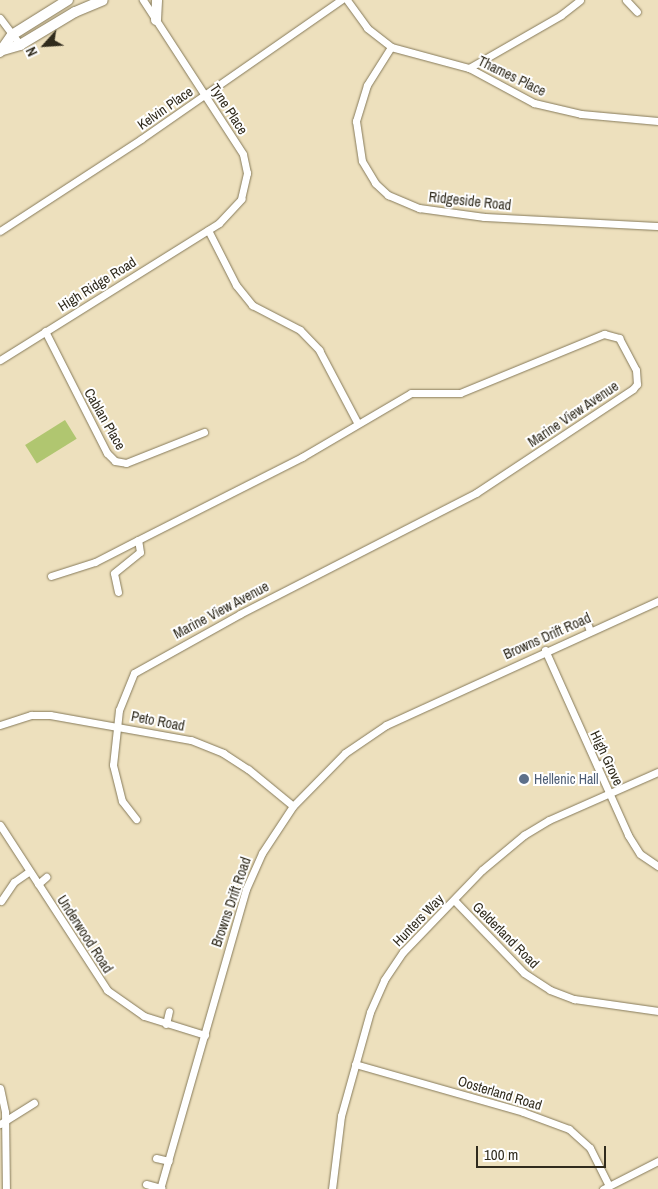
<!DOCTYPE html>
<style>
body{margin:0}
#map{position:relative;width:658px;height:1189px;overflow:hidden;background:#ede0bd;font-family:"Archivo Narrow",sans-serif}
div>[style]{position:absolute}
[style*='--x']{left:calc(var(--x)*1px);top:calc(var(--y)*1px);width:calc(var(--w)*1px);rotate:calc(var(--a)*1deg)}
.green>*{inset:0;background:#b0c670;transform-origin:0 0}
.roads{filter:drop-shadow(0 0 1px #867a5a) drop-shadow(0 0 1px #867a5a)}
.minor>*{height:7px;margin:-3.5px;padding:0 3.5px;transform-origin:3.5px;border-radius:3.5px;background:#fff}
.secondary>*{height:10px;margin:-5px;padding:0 5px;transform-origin:5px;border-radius:5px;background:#fff}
.dots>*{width:14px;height:14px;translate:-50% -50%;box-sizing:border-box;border:2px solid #fff;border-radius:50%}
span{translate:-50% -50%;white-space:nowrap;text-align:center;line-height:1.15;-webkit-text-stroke:4px #fff;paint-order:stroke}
.street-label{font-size:14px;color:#302b1d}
.service-label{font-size:14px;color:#4e5e75}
.left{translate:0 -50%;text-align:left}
.north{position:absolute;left:20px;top:20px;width:50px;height:50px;-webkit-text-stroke:4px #fff;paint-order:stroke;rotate:244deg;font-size:14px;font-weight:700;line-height:20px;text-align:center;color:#302b1d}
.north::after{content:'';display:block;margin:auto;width:18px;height:22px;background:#302b1d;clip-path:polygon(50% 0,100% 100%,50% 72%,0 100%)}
.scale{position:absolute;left:476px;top:1146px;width:130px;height:22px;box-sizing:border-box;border:2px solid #302b1d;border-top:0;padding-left:6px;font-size:15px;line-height:18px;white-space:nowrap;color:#302b1d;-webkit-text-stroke:4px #fff;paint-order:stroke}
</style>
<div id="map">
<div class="green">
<i style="left:65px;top:420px;width:22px;height:47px;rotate:58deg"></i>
</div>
<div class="roads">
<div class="minor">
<i style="--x:347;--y:0;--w:34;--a:54"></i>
<i style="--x:367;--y:28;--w:31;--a:38"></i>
<i style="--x:391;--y:47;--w:81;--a:15.1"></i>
<i style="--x:469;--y:68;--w:74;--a:28.3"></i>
<i style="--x:534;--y:103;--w:48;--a:13.2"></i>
<i style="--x:581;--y:114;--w:77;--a:5.2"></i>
<i style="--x:626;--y:0;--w:16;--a:47"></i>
<i style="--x:0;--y:18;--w:34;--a:53"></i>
<i style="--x:391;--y:47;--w:45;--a:122.3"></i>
<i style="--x:367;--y:85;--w:38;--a:107"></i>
<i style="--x:356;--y:121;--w:40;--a:81.5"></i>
<i style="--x:362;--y:161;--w:26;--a:59"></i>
<i style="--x:375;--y:183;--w:18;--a:43"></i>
<i style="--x:388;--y:195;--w:34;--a:23"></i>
<i style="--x:419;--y:208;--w:66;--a:7.9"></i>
<i style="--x:484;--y:217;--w:174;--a:3"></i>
<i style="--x:469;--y:68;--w:106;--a:-29.9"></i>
<i style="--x:561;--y:15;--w:24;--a:-38"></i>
<i style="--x:208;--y:230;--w:62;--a:63"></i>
<i style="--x:236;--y:285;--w:26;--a:51"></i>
<i style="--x:252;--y:305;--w:54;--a:27.5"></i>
<i style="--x:300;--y:330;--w:28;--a:46"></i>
<i style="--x:319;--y:350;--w:81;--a:62.2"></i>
<i style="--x:0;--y:231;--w:168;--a:-33.1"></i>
<i style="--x:141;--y:139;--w:244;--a:-34.8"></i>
<i style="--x:45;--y:331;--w:137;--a:63.1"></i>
<i style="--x:107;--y:453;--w:11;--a:45"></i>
<i style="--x:115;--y:461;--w:11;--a:10"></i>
<i style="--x:126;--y:463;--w:84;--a:-21.7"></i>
<i style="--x:0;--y:360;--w:258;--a:-32"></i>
<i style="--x:219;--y:223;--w:33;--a:-47"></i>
<i style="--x:241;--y:199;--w:27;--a:-77"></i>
<i style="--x:247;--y:173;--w:19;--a:-102"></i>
<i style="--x:243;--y:154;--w:184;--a:-123"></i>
<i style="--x:51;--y:576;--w:46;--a:-17.7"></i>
<i style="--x:95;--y:562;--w:48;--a:-27.1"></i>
<i style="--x:138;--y:540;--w:184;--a:-26.8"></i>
<i style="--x:302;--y:457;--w:126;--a:-30.4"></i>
<i style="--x:411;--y:393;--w:49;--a:0"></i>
<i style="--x:460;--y:393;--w:156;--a:-22.3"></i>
<i style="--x:604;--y:334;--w:16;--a:15"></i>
<i style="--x:619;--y:338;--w:36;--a:62"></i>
<i style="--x:636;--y:370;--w:14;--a:86"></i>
<i style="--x:637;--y:384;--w:6;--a:129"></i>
<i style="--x:633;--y:389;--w:188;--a:146.5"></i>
<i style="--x:476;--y:493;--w:265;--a:152.9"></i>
<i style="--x:240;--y:614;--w:121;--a:150.9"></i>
<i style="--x:134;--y:673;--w:40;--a:112"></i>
<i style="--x:119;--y:710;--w:55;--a:96.2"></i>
<i style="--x:113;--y:765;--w:37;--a:76"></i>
<i style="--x:122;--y:801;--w:23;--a:52"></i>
<i style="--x:118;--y:592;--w:19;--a:-102"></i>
<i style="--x:114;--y:573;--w:33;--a:-39"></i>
<i style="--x:140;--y:552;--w:12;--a:-99"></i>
<i style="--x:586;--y:620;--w:12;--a:70"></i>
<i style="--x:545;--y:650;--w:203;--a:65.8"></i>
<i style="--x:628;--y:835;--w:22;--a:58"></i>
<i style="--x:640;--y:854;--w:22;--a:34"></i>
<i style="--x:0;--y:725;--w:33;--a:-18"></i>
<i style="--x:31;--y:715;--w:19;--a:0"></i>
<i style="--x:50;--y:715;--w:143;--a:10.1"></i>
<i style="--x:191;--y:740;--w:35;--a:22"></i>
<i style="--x:223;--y:753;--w:30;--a:33"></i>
<i style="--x:248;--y:769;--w:58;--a:39.4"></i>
<i style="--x:597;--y:765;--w:13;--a:-18"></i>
<i style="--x:0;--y:825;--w:197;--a:57"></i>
<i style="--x:107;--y:990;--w:45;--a:35.1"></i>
<i style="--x:144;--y:1016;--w:64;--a:17.3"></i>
<i style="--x:38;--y:884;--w:11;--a:-41"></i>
<i style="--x:454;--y:900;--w:101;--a:46.2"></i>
<i style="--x:524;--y:973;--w:31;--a:33"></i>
<i style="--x:550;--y:990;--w:26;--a:21"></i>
<i style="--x:574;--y:999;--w:85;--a:8.1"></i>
<i style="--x:1;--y:901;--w:23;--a:-56"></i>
<i style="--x:14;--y:882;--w:19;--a:-35"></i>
<i style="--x:166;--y:1024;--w:13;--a:-77"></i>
<i style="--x:355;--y:1064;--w:175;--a:15.9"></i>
<i style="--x:523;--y:1112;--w:49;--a:20.3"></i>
<i style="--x:569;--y:1129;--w:28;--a:42"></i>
<i style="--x:590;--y:1148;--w:42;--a:63.4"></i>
<i style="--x:0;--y:1088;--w:25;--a:78"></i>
<i style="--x:5;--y:1112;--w:77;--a:89.3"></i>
<i style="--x:0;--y:1124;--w:40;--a:-32"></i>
<i style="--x:156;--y:1158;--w:13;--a:13"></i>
<i style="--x:146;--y:1184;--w:16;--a:15"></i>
<i style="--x:160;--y:1189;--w:312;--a:-74"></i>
<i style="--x:246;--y:889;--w:39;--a:-66"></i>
<i style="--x:262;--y:853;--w:56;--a:-56.6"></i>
<i style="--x:293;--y:806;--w:74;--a:-45.5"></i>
<i style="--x:345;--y:753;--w:50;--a:-34.3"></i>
<i style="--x:386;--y:725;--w:299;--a:-24.5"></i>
<i style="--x:332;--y:1189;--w:74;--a:-83"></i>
<i style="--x:341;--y:1116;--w:108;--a:-74.4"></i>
<i style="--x:370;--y:1012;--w:35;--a:-66"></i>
<i style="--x:384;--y:980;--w:34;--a:-56"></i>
<i style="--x:403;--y:952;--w:114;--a:-46.1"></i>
<i style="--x:482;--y:870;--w:55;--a:-39.8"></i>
<i style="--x:524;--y:835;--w:29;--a:-31"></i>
<i style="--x:549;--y:820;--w:119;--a:-23.8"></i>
<i style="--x:603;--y:1189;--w:62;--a:-27"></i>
</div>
<div class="secondary">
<i style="--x:156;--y:20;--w:20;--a:-87"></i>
<i style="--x:3;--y:50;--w:18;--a:-16"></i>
<i style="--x:20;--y:45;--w:64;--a:-31"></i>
<i style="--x:75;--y:12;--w:30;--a:-23"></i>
<i style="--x:0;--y:52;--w:21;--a:-55"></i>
<i style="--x:12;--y:35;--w:66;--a:-32"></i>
</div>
</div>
<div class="dots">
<i style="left:524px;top:779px;background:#5c6f8a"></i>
</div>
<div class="street-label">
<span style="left:512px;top:76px;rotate:26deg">Thames Place</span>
<span style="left:165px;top:108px;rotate:-35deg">Kelvin Place</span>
<span style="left:229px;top:109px;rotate:57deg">Tyne Place</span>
<span style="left:470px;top:201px;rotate:6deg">Ridgeside Road</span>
<span style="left:97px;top:284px;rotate:-32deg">High Ridge Road</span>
<span style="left:573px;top:414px;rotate:-34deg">Marine View Avenue</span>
<span style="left:105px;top:419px;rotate:60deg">Cablan Place</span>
<span style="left:221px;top:610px;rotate:-28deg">Marine View Avenue</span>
<span style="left:547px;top:636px;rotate:-24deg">Browns Drift Road</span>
<span style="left:158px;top:721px;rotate:11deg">Peto Road</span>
<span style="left:607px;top:758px;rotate:65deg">High Grove</span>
<span style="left:231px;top:902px;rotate:-71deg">Browns Drift Road</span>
<span style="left:418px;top:920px;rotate:-46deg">Hunters Way</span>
<span style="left:85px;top:934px;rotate:57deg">Underwood Road</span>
<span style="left:506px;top:935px;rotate:45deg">Gelderland Road</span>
<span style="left:500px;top:1093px;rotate:17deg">Oosterland Road</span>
</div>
<div class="service-label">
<span class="left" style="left:534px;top:779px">Hellenic Hall</span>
</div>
<div class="north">N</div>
<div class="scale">100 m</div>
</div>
